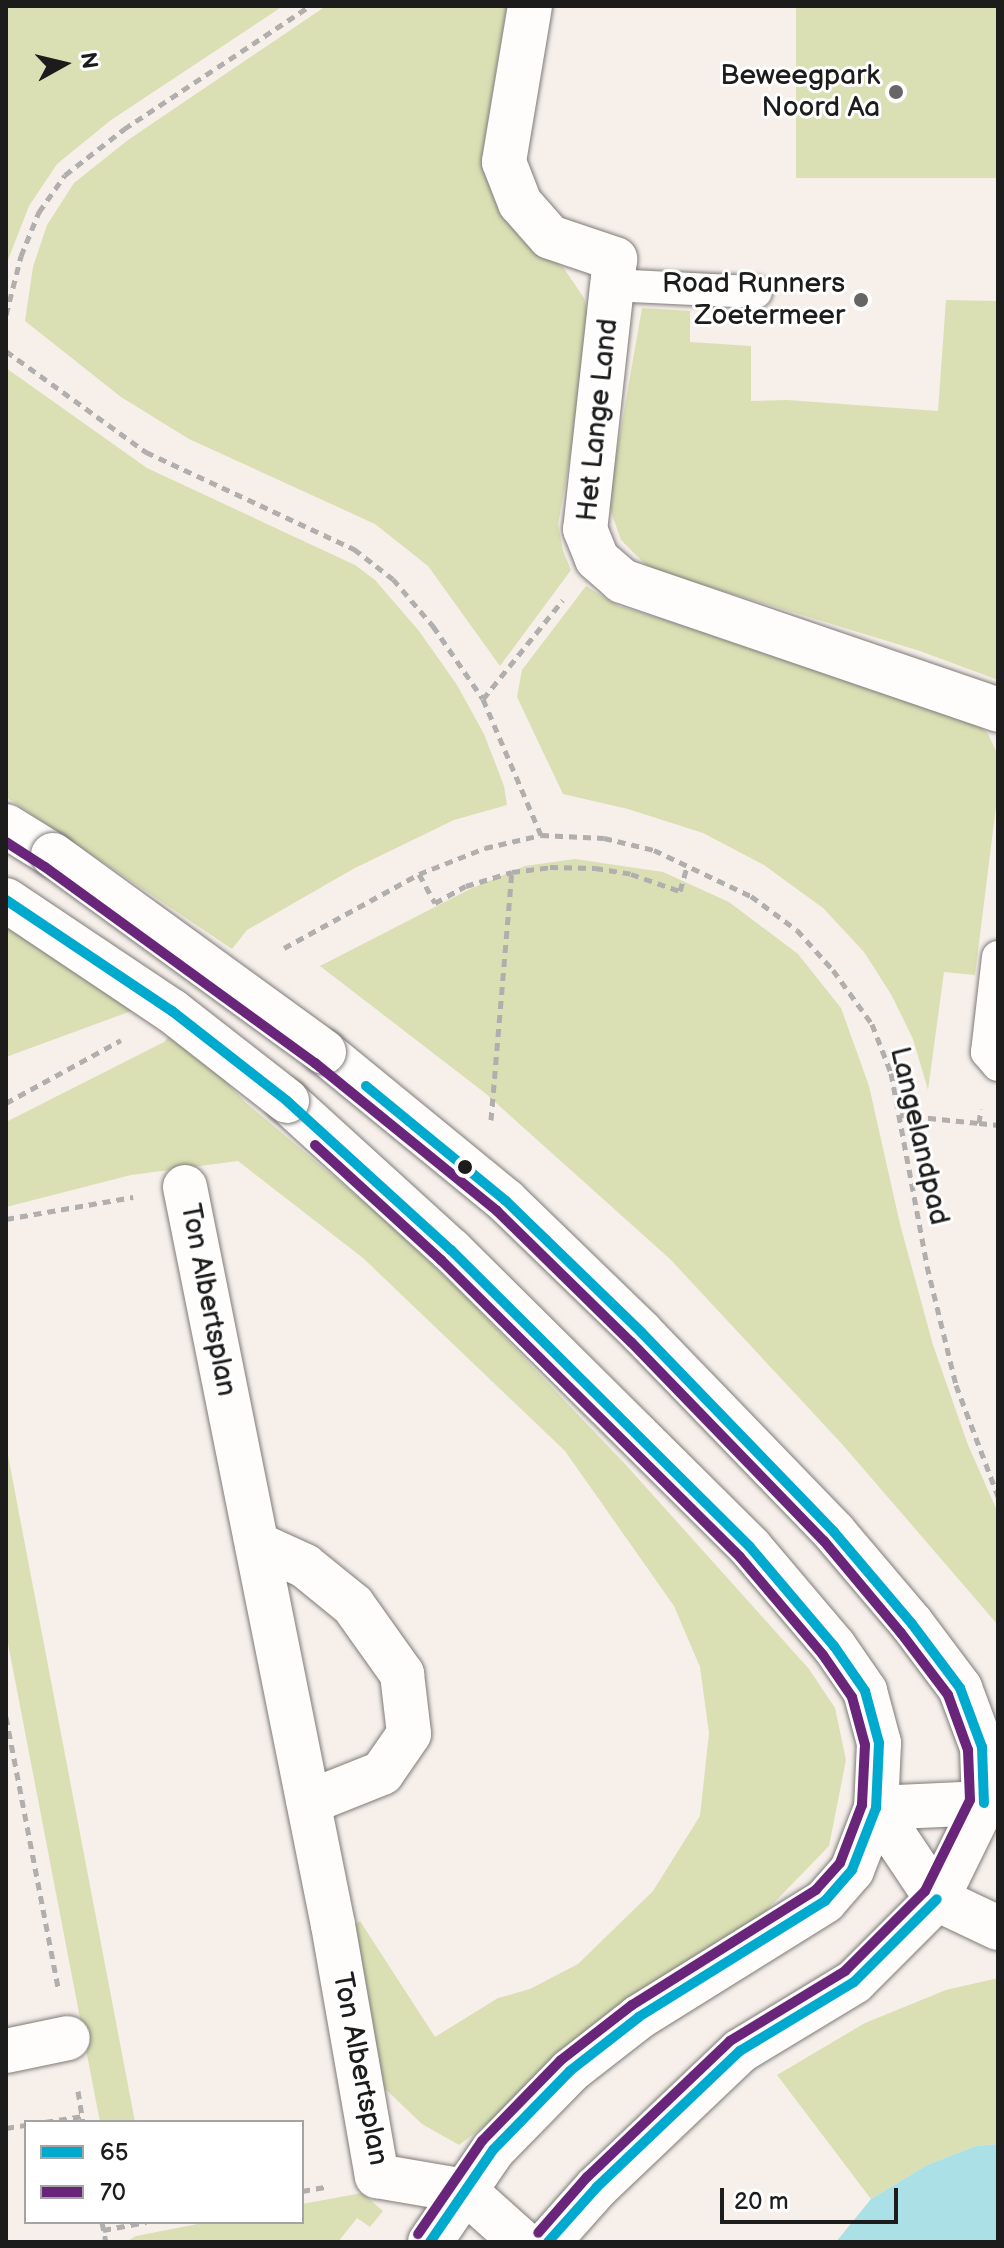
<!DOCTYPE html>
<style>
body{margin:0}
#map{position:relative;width:1004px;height:2248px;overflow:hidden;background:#f6efea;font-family:"Balsamiq Sans",sans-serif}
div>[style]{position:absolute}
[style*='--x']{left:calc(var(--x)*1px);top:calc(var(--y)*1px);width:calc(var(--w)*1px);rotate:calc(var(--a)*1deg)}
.green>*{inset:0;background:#dae0b4;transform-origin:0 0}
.water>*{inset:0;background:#aae0e6}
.path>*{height:5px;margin-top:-2.5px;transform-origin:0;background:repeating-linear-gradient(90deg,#b0afae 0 8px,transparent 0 14px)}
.roads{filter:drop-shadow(0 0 2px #7e7b79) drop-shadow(0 0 2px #7e7b79)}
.service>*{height:32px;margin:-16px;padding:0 16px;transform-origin:16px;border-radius:16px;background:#fefdfc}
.minor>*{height:44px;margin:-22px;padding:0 22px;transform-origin:22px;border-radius:22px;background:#fefdfc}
.tertiary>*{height:44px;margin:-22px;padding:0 22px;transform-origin:22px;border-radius:22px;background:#fefdfc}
.bridges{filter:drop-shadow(0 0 2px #7e7b79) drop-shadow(0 0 2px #7e7b79)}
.tertiary-bridge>*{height:44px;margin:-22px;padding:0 22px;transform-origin:22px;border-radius:22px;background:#fefdfc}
.bus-1>*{height:10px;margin:-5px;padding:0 5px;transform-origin:5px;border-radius:5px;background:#00a9ce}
.bus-2>*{height:10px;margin:-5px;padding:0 5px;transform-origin:5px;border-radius:5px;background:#68257a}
.dots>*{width:22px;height:22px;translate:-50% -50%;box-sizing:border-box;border:4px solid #fff;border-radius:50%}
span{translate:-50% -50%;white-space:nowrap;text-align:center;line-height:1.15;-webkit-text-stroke:6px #fff;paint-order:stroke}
.poi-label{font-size:28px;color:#1c1c1c}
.right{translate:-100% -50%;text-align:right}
.street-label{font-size:28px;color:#1c1c1c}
.frame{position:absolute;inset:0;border:8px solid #1c1c1c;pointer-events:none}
.legend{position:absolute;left:24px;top:2120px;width:280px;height:104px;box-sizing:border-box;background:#fff;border:2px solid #a4a4a4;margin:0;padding:10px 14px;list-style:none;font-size:24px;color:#1c1c1c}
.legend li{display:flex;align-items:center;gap:16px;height:40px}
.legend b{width:40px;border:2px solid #a4a4a4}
.north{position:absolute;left:24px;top:24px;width:80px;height:80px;-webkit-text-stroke:6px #fff;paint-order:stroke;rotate:82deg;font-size:22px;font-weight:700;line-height:32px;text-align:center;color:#1c1c1c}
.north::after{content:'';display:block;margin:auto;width:28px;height:36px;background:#1c1c1c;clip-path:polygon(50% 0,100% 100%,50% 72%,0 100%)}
.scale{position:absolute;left:720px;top:2188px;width:178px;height:36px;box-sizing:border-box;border:4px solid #1c1c1c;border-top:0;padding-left:10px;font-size:24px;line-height:28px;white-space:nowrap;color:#1c1c1c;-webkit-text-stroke:6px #fff;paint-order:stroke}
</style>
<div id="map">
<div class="green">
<i style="clip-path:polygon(6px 6px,283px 6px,111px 120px,57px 164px,29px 206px,6px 265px)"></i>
<i style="clip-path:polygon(326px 6px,507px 6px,485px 138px,485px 169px,504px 215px,522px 240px,563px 267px,584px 298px,592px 330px,558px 525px,563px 551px,571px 570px,500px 666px,428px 566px,375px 524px,189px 439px,121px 397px,25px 321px,33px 267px,47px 225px,74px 183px,128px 140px)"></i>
<i style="left:796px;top:6px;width:202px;height:172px"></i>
<i style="clip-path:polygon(946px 300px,998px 301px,998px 680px,920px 651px,664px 573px,647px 566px,621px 540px,608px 503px,642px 308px,690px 311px,690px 342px,751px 346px,751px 401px,787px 400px,938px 411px)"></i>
<i style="clip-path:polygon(6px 368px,147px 468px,355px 565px,375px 580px,419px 631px,457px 685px,484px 734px,504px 786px,507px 805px,454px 820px,353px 869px,247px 930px,232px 949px,6px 797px)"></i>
<i style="clip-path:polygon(586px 586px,618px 606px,817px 665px,971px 718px,988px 734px,997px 753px,998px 790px,975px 975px,944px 972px,928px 1090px,913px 1039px,892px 996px,864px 952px,823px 908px,764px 865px,703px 833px,628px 809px,563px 794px,517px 697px,522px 670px)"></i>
<i style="clip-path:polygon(575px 859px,663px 872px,729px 902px,798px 954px,841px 1008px,869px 1086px,900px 1224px,933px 1345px,968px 1445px,998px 1513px,998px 1625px,842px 1444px,670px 1259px,485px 1093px,320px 966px,470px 889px,525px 866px)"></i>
<i style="clip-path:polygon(6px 928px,14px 933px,145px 1006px,6px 1057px)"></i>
<i style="clip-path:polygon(176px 1028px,245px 1102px,378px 1214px,462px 1293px,626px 1465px,809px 1669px,835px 1708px,846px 1760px,829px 1846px,762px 1915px,459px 2145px,422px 2124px,379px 2083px,346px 1933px,360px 1921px,435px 2037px,498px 1998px,530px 1989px,578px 1964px,653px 1891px,700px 1816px,709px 1733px,700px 1667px,674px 1606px,565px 1451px,363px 1258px,238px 1161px,131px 1175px,6px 1207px,6px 1122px,164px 1042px)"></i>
<i style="clip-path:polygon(6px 1445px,135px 2122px,100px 2122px,6px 1633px)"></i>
<i style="clip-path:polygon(998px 1978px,998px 2144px,976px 2146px,927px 2165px,871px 2199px,777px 2075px,865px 2023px,946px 1990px)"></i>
<i style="clip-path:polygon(362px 2193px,383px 2211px,370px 2227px,357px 2218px,338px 2242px,126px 2242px,136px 2236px,208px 2222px,302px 2222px,302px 2204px)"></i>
</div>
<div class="water">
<i style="clip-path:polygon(998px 2144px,998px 2242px,836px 2242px,871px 2199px,927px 2165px,976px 2146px)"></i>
</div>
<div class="path">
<i style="--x:6;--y:315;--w:61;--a:-75.7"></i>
<i style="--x:21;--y:256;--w:48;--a:-67.8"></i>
<i style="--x:39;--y:212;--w:45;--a:-54.9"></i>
<i style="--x:65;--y:175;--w:75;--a:-37.9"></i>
<i style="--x:124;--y:129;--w:223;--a:-33.5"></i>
<i style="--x:6;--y:351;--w:173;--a:35.8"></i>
<i style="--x:146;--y:452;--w:230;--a:25"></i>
<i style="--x:354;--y:549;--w:49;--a:37.6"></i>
<i style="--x:393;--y:579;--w:62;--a:49.6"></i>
<i style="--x:433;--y:626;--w:88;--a:55.6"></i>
<i style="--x:483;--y:699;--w:148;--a:66.9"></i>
<i style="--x:483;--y:699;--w:127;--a:-51.1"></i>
<i style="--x:419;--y:874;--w:33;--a:61"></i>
<i style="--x:435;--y:903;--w:35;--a:-29"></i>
<i style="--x:466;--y:886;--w:48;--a:-16.9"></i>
<i style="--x:284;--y:948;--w:154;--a:-28.7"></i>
<i style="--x:419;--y:874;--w:71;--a:-21.5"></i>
<i style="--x:485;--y:848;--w:57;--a:-13.1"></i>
<i style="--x:541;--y:835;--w:63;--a:2.7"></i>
<i style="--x:604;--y:838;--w:51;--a:13.5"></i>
<i style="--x:654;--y:850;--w:107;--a:25.4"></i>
<i style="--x:751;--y:896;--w:57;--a:36.5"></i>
<i style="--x:797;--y:930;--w:54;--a:48"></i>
<i style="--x:833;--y:970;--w:67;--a:54.2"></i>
<i style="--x:872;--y:1024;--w:53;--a:68.8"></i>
<i style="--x:891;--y:1073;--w:196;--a:79.4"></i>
<i style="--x:927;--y:1266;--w:122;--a:76.3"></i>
<i style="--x:956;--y:1385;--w:119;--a:69.3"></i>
<i style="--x:6;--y:1103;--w:131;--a:-28.7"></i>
<i style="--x:900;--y:1115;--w:79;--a:5.8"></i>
<i style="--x:979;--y:1123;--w:14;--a:-82"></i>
<i style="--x:491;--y:1120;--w:249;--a:-85.2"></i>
<i style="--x:512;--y:872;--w:38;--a:-7"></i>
<i style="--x:550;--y:867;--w:45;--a:1.3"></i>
<i style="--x:595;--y:868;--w:36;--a:9"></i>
<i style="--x:631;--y:874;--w:52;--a:19.1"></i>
<i style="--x:680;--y:891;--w:26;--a:-74"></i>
<i style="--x:979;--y:1123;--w:19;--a:6"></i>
<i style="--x:6;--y:1219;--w:129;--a:-9.8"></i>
<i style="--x:6;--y:1717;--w:275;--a:79.1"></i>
<i style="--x:78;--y:2091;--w:31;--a:81"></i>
<i style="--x:45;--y:2122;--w:37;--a:-9"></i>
<i style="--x:6;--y:2128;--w:20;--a:-9"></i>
<i style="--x:302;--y:2191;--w:23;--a:-10"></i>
<i style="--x:102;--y:2222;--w:20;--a:79"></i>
<i style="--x:103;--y:2230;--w:44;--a:-10.5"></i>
</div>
<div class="roads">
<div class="service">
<i style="--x:611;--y:285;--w:145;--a:2.8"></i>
<i style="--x:998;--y:957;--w:96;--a:96.6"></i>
<i style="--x:987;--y:1052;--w:17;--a:50"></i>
</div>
<div class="minor">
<i style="--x:530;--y:6;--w:158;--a:99.5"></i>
<i style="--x:504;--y:162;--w:44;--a:68.7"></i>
<i style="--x:520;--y:203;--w:45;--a:48.6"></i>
<i style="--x:550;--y:237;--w:69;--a:18.7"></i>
<i style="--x:615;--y:259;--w:272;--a:96.3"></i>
<i style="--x:585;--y:529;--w:32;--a:68"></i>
<i style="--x:597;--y:559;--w:33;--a:41"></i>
<i style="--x:622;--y:581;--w:398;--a:18.9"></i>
<i style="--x:185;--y:1187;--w:753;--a:78.66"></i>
<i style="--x:333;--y:1925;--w:255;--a:80.1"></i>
<i style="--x:377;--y:2176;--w:89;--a:9.7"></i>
<i style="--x:465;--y:2191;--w:76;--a:41.8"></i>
<i style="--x:257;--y:1544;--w:53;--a:24.6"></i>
<i style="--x:305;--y:1566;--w:62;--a:39.1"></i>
<i style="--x:353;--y:1605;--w:85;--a:54.6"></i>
<i style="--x:402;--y:1674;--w:60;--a:83.3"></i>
<i style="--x:409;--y:1734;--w:47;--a:124.7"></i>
<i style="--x:382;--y:1773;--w:79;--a:158.3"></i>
<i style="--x:937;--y:1899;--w:68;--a:25.4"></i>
<i style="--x:6;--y:2051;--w:63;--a:-11.8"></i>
</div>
<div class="tertiary">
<i style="--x:6;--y:826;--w:55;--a:31.7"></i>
<i style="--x:324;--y:1052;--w:235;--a:39.3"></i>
<i style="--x:506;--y:1201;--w:188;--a:44.1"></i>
<i style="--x:641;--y:1332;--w:278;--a:46"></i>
<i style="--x:834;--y:1532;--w:121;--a:49.7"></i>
<i style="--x:912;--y:1624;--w:80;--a:53.1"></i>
<i style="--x:960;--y:1688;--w:63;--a:69.6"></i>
<i style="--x:982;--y:1747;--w:56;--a:88"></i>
<i style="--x:984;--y:1803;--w:107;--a:116.1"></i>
<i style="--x:937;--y:1899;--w:117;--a:135"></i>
<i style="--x:854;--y:1982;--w:133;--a:148.8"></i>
<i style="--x:740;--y:2051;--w:197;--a:136.4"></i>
<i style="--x:597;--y:2187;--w:74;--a:131.7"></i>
<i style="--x:287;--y:1101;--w:222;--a:42.3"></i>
<i style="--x:451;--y:1250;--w:421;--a:44.8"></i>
<i style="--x:750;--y:1547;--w:130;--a:49.7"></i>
<i style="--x:834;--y:1646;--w:55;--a:55.4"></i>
<i style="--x:865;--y:1691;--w:54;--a:74.9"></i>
<i style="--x:879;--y:1743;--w:65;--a:92.6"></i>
<i style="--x:876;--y:1808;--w:110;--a:56.2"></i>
<i style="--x:876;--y:1808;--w:108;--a:-2.7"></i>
<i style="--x:430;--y:2242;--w:112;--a:-55.6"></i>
<i style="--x:493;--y:2150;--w:110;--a:-45.7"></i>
<i style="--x:570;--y:2071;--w:88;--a:-38"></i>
<i style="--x:639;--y:2017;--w:219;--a:-31.9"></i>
<i style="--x:825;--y:1901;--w:41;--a:-48.9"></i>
<i style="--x:852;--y:1870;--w:66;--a:-68.8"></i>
</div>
</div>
<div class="bridges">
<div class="tertiary-bridge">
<i style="--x:53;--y:855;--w:335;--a:36"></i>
<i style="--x:6;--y:900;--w:200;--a:33.8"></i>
<i style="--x:172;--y:1011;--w:146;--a:38"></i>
</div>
</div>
<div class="bus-1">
<i style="--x:6;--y:900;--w:200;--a:33.8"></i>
<i style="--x:172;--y:1011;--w:146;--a:38"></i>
<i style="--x:287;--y:1101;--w:222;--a:42.3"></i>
<i style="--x:451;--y:1250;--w:421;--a:44.8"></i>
<i style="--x:750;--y:1547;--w:130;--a:49.7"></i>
<i style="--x:834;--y:1646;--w:55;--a:55.4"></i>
<i style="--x:865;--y:1691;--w:54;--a:74.9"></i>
<i style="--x:879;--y:1743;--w:65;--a:92.6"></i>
<i style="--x:876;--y:1808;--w:66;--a:111.2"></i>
<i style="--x:852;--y:1870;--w:41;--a:131.1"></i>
<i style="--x:825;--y:1901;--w:219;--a:148.1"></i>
<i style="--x:639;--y:2017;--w:88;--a:142"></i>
<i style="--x:570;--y:2071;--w:110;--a:134.3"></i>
<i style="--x:493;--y:2150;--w:112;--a:124.4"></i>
<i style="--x:366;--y:1086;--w:181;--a:39.4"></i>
<i style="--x:506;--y:1201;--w:188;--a:44.1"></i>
<i style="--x:641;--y:1332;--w:278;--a:46"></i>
<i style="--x:834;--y:1532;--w:121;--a:49.7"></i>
<i style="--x:912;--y:1624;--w:80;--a:53.1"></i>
<i style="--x:960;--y:1688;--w:63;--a:69.6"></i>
<i style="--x:982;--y:1747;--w:56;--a:88"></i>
<i style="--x:548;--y:2242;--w:74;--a:-48.3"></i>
<i style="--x:597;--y:2187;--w:197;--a:-43.6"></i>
<i style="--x:740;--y:2051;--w:133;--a:-31.2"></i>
<i style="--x:854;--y:1982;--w:117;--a:-45"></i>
</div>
<div class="bus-2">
<i style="--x:6;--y:842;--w:46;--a:32.7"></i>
<i style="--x:45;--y:867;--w:334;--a:36"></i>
<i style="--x:315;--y:1063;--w:235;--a:39.1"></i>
<i style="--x:497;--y:1211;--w:187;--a:44.4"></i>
<i style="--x:631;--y:1342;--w:277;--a:45.9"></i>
<i style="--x:824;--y:1541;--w:120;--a:50.1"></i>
<i style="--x:901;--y:1633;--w:78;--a:52.8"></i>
<i style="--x:948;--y:1695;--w:59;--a:70"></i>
<i style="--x:968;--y:1750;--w:50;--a:87.7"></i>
<i style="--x:970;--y:1800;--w:102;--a:116.3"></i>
<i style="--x:925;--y:1891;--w:113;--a:135"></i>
<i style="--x:845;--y:1971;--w:135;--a:148.7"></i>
<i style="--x:730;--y:2041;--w:197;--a:136.4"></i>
<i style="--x:587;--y:2177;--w:74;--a:131.2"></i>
<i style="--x:315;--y:1145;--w:171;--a:42.4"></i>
<i style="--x:441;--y:1260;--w:421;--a:44.8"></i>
<i style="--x:740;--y:1557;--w:128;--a:49.7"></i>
<i style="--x:823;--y:1655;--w:51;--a:55.4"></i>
<i style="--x:852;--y:1697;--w:50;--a:74.8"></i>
<i style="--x:865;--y:1745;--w:60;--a:92.9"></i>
<i style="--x:862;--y:1805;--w:62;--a:110.8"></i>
<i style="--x:840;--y:1863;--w:36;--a:132"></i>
<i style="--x:816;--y:1890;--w:217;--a:148"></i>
<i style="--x:632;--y:2005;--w:90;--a:142.2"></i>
<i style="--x:561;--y:2060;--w:113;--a:134.3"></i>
<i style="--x:482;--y:2141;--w:113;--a:124.5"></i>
</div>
<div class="dots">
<i style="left:896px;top:92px;background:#686664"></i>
<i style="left:861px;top:300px;background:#686664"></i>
<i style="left:465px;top:1167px;background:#1c1c1c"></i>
</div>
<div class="poi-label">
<span class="right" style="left:880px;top:92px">Beweegpark<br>Noord Aa</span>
<span class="right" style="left:845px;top:300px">Road Runners<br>Zoetermeer</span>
</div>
<div class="street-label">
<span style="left:598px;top:420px;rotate:-84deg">Het Lange Land</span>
<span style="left:919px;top:1136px;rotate:77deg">Langelandpad</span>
<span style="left:208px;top:1300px;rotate:79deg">Ton Albertsplan</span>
<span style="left:360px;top:2069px;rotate:79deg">Ton Albertsplan</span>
</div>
<div class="frame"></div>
<ul class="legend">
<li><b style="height:10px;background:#00a9ce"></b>65</li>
<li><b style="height:10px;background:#68257a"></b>70</li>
</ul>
<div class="north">N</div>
<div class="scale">20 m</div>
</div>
